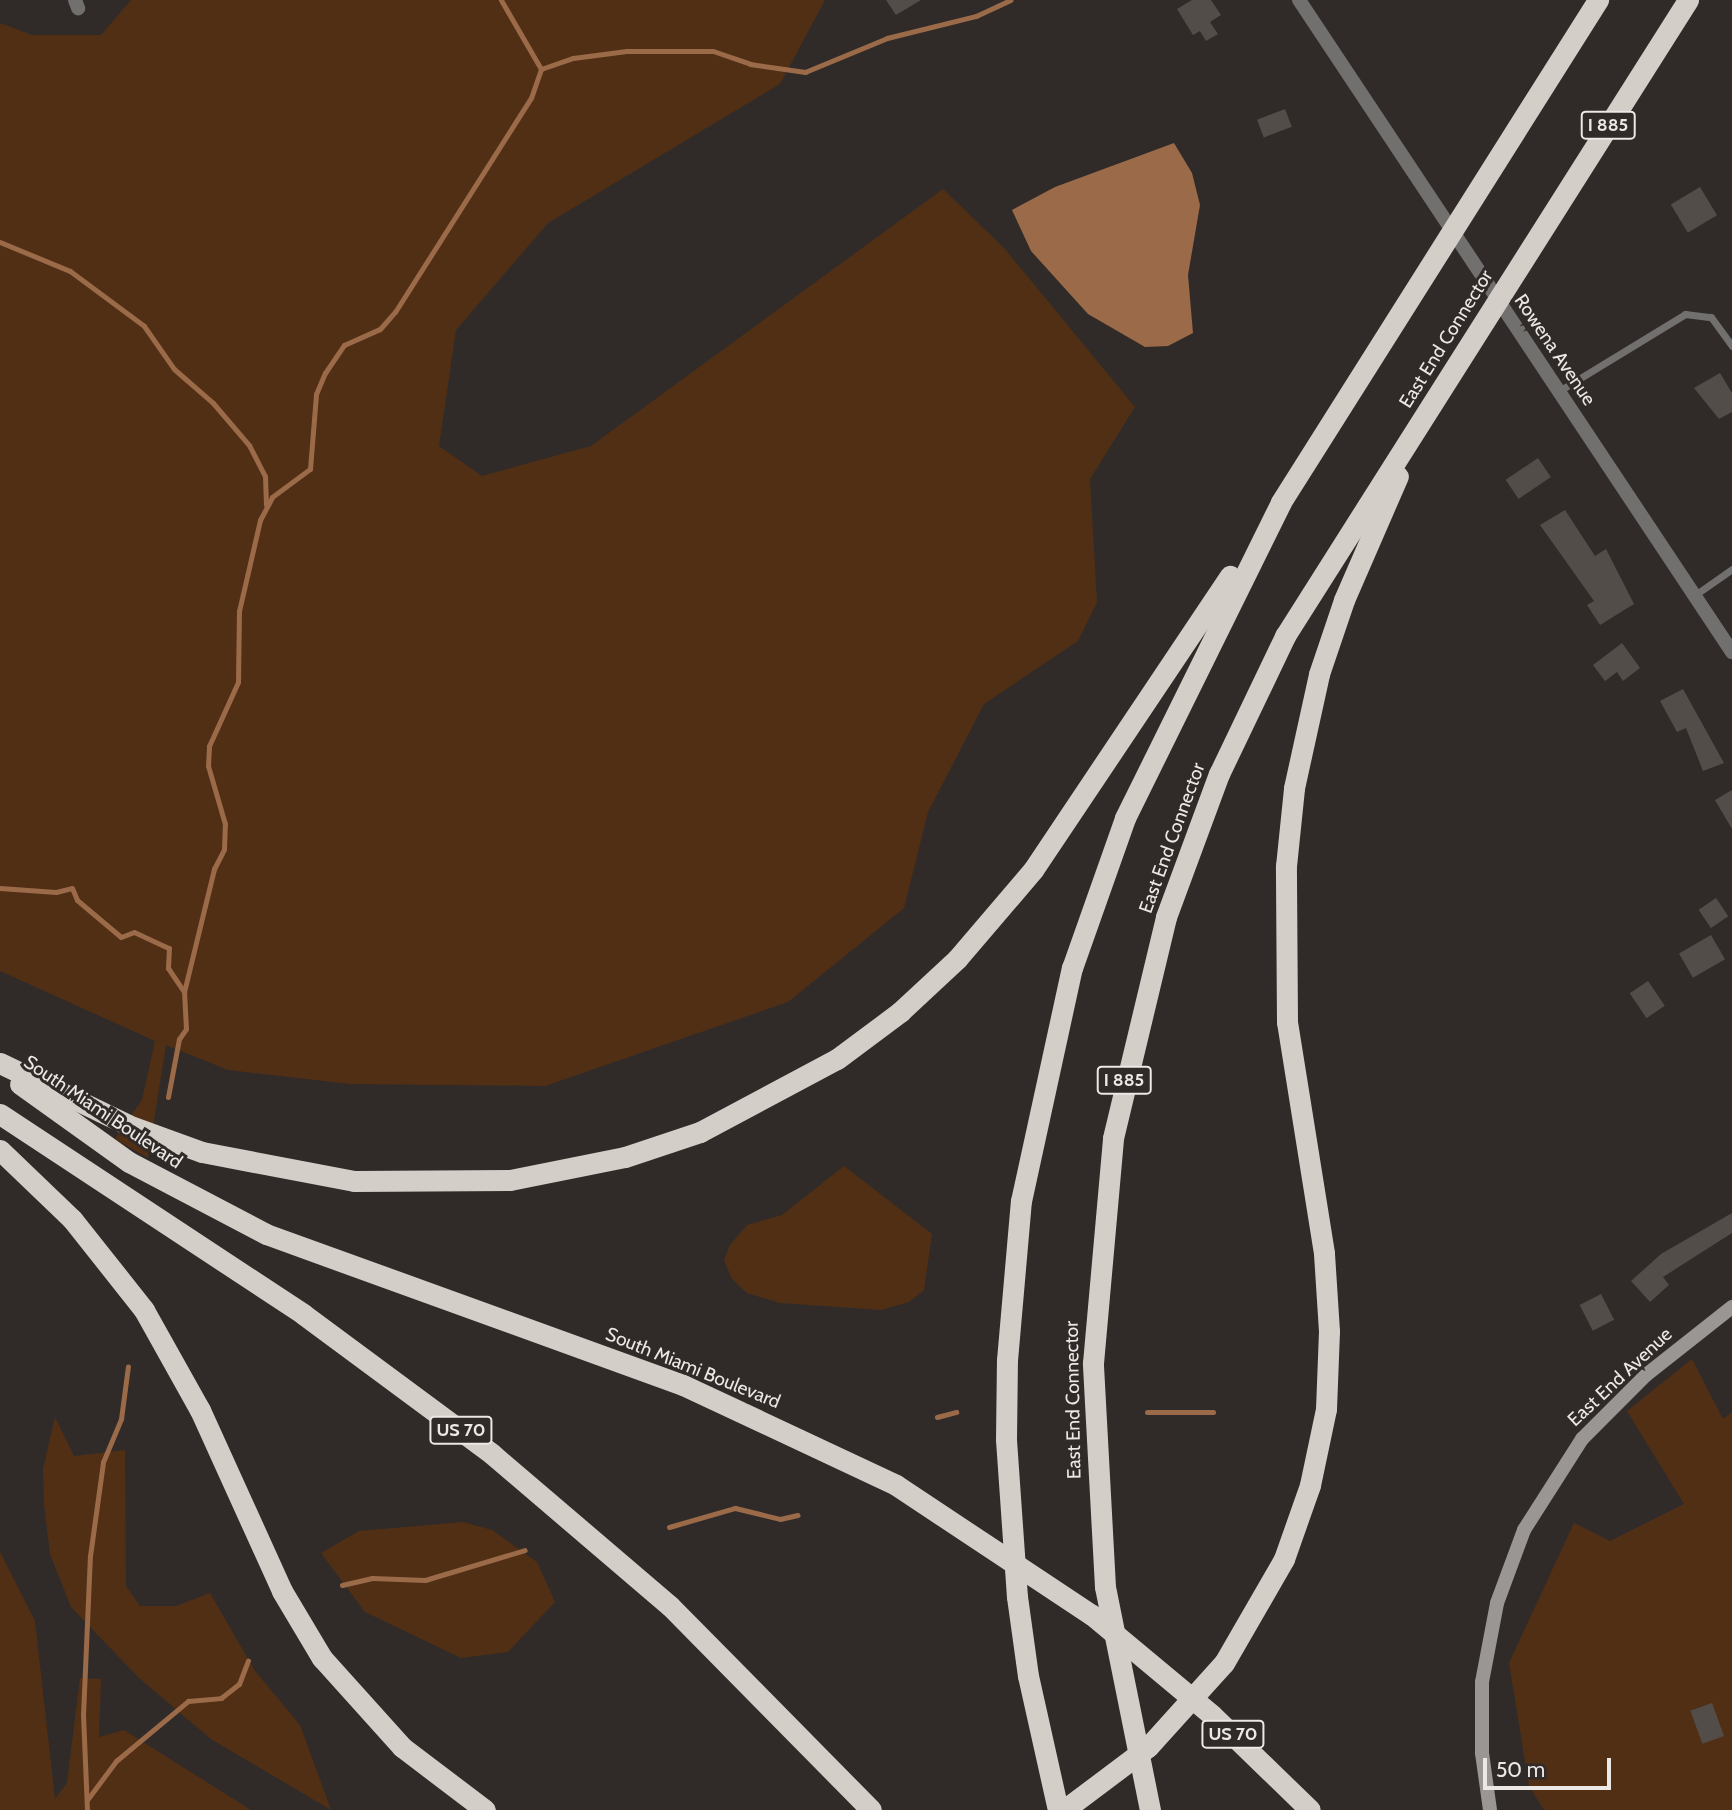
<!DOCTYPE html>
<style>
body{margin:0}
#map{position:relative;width:1732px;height:1810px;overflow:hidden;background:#302b28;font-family:Cabin,sans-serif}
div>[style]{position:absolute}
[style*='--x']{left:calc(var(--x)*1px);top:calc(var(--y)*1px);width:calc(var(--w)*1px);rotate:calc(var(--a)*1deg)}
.green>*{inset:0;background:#512f15}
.water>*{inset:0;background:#9b6a49}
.stream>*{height:5px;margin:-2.5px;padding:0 2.5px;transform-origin:2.5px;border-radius:2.5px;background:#9b6a49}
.building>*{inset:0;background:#534d4a;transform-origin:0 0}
.lane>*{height:7px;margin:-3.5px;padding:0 3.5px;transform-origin:3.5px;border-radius:3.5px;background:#72706e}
.street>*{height:14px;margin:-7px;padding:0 7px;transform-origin:7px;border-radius:7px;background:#72706e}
.secondary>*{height:14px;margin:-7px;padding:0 7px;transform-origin:7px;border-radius:7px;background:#9a9693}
.highway>*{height:21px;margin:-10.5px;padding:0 10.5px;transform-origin:10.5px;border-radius:10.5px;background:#d4cec9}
span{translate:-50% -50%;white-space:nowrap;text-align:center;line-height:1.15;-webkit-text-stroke:6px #302b28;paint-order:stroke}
.shield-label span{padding:2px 5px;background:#302b28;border:2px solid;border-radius:5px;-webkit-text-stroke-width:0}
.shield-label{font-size:18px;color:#ebe8e5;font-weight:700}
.street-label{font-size:19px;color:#ebe8e5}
.scale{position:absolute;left:1483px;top:1758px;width:128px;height:32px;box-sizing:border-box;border:4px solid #ebe8e5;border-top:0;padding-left:9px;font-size:21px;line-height:24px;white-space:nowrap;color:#ebe8e5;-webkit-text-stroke:5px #302b28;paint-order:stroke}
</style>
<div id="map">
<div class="green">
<i style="clip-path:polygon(131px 0,825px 0,780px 84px,548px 223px,456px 330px,439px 446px,482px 476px,591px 446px,943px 189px,1004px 248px,1135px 407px,1090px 479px,1097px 602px,1078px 641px,984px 704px,928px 812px,904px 908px,788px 1002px,545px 1086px,350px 1084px,228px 1070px,166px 1045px,148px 1158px,115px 1139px,142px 1100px,155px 1041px,0 971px,0 23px,32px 35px,101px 35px)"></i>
<i style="clip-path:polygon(844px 1166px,932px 1234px,924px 1290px,909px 1302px,881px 1310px,780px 1303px,747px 1293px,732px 1279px,724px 1260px,730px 1245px,747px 1225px,782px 1215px)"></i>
<i style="clip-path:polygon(1692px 1359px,1723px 1419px,1732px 1412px,1732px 1810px,1544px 1810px,1529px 1786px,1509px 1663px,1574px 1523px,1610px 1541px,1684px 1504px,1627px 1411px)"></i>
<i style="clip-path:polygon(55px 1417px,74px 1456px,125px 1450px,126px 1586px,140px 1606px,176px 1606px,210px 1593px,255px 1671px,300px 1725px,331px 1810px,211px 1739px,139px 1678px,71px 1607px,50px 1554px,44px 1504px,43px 1469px)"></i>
<i style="clip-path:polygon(463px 1522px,492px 1530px,537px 1562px,555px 1602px,508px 1652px,461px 1658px,365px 1612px,321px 1553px,359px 1531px)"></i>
<i style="clip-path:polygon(0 1552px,35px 1621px,55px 1799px,67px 1783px,80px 1678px,101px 1679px,99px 1737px,124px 1730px,251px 1810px,0 1810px)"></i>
</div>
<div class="water">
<i style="clip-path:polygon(1174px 143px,1192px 173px,1200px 205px,1188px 275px,1193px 333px,1168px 346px,1145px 347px,1088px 314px,1031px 251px,1012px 210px,1055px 187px)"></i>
</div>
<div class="stream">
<i style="--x:501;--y:0;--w:80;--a:59.9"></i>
<i style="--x:541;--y:69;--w:34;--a:-19"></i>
<i style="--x:573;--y:58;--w:54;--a:-7.4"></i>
<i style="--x:627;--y:51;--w:86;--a:0"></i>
<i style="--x:713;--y:51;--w:39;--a:19"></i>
<i style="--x:750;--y:64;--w:56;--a:8.3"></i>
<i style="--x:805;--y:72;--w:89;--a:-22.5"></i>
<i style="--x:887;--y:38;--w:92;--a:-13.9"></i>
<i style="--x:976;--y:16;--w:38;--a:-25"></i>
<i style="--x:0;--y:242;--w:76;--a:22.5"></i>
<i style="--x:70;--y:271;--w:92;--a:36.6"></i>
<i style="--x:144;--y:326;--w:52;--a:55.1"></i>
<i style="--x:174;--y:369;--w:52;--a:41.1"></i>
<i style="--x:213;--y:403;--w:55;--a:49.4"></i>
<i style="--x:249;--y:445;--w:35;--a:63"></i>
<i style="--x:265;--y:476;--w:29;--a:88"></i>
<i style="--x:0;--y:888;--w:56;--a:4.1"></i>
<i style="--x:56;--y:892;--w:16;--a:-14"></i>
<i style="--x:72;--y:888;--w:13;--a:67"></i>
<i style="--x:77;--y:900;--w:57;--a:40.1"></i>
<i style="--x:121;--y:937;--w:14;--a:-21"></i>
<i style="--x:134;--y:932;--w:38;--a:25"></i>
<i style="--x:169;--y:948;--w:20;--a:93"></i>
<i style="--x:168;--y:968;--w:29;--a:56"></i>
<i style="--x:168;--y:1097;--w:59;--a:-79.3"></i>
<i style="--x:179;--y:1039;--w:12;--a:-55"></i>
<i style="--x:186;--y:1029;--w:37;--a:-93"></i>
<i style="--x:184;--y:992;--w:127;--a:-76.3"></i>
<i style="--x:214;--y:869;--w:22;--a:-63"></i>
<i style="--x:224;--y:849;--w:25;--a:-88"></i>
<i style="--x:225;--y:824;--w:60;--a:-106.3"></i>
<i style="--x:208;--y:766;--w:20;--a:-87"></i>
<i style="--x:209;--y:746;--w:70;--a:-65.6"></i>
<i style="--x:238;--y:682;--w:71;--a:-89.2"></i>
<i style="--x:239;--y:611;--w:93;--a:-77"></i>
<i style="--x:260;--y:520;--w:26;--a:-62"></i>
<i style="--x:272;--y:497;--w:47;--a:-36.4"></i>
<i style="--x:310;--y:469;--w:75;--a:-85.4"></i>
<i style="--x:316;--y:394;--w:23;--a:-67"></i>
<i style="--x:325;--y:373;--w:34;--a:-56"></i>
<i style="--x:344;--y:345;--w:39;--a:-24"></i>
<i style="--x:380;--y:329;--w:23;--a:-49"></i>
<i style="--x:395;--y:312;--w:254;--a:-57.6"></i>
<i style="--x:531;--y:98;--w:31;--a:-71"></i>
<i style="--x:1147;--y:1412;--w:66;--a:0"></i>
<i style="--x:937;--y:1417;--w:20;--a:-15"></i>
<i style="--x:669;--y:1527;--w:69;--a:-16.1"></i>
<i style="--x:735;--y:1508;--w:46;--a:13.7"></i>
<i style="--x:780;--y:1519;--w:18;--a:-13"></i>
<i style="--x:342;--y:1585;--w:31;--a:-13"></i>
<i style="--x:372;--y:1578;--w:53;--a:2.2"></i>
<i style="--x:425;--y:1580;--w:104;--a:-16.7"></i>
<i style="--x:87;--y:1800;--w:49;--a:-53.4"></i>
<i style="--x:116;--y:1761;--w:94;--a:-39.8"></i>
<i style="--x:188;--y:1701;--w:33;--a:-5"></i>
<i style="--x:221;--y:1698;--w:23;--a:-38"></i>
<i style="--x:239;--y:1684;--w:25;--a:-69"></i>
<i style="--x:87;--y:1810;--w:95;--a:-92.4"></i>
<i style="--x:83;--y:1715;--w:159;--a:-87.5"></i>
<i style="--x:90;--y:1556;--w:95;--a:-82.1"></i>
<i style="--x:103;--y:1462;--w:47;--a:-67.3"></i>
<i style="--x:121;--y:1419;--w:53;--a:-82.5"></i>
</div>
<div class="building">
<i style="clip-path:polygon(886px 0,921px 0,896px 15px)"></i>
<i style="clip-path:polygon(1192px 0,1211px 0,1221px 15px,1210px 22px,1218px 34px,1206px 41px,1200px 31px,1193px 35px,1177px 9px)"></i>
<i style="left:1285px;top:109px;width:19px;height:30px;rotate:69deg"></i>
<i style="left:1700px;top:187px;width:33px;height:34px;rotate:59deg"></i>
<i style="clip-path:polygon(1720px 373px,1732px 393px,1732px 412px,1719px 419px,1694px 388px)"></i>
<i style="left:1538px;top:458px;width:23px;height:39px;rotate:56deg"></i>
<i style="clip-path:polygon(1565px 510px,1595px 556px,1606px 549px,1634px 604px,1600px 625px,1587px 605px,1594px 601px,1540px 525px)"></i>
<i style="clip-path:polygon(1622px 643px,1640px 668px,1623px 681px,1617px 672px,1605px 681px,1593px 665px)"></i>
<i style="clip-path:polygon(1683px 689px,1724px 763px,1703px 771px,1686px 728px,1677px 732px,1660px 701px)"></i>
<i style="clip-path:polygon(1732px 790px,1732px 829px,1715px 800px)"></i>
<i style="left:1716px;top:898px;width:22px;height:21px;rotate:56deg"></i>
<i style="left:1711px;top:935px;width:28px;height:37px;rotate:60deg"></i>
<i style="left:1648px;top:981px;width:30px;height:22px;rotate:56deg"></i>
<i style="clip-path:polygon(1732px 1213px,1732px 1233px,1663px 1277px,1669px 1285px,1650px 1302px,1631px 1281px,1661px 1254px)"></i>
<i style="left:1601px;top:1294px;width:29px;height:24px;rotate:63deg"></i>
<i style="left:1712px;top:1703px;width:35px;height:23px;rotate:70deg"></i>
</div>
<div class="lane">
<i style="--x:1559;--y:391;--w:148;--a:-31.4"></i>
<i style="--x:1685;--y:314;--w:26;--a:7"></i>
<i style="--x:1711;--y:317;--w:36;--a:54"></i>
<i style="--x:1695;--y:595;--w:45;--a:-35.1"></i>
</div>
<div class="street">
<i style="--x:75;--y:0;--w:9;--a:69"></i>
<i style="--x:1299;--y:0;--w:783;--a:56.41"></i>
</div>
<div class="secondary">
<i style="--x:1490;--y:1810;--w:58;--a:-98"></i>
<i style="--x:1482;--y:1753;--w:71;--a:-90"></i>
<i style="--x:1482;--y:1682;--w:80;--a:-79.2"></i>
<i style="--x:1497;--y:1603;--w:78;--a:-69.7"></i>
<i style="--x:1524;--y:1530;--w:108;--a:-57.5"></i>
<i style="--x:1582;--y:1439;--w:91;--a:-45"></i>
<i style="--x:1646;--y:1375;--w:110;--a:-38.3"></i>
</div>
<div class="highway">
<i style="--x:0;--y:1063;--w:142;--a:25.8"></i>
<i style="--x:128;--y:1125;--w:79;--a:20"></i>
<i style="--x:202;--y:1152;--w:155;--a:10.8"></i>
<i style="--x:354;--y:1181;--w:156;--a:-0.4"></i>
<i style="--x:510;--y:1180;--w:117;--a:-11.3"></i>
<i style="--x:625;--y:1157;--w:79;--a:-18.4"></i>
<i style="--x:700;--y:1132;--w:155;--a:-28.1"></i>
<i style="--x:837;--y:1059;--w:79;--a:-36.7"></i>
<i style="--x:900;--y:1012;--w:78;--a:-42.9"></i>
<i style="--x:957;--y:959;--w:117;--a:-49.5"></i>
<i style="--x:1033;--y:870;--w:354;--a:-56.2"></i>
<i style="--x:20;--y:1084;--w:134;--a:35.6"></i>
<i style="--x:129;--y:1162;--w:155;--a:27.7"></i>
<i style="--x:266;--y:1234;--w:443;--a:19.9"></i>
<i style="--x:683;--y:1385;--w:235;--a:25.1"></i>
<i style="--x:896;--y:1485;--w:235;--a:33.6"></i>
<i style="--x:1092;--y:1615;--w:156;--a:39.8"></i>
<i style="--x:1212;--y:1715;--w:136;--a:44.1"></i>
<i style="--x:0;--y:1114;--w:363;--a:33.4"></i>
<i style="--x:303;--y:1314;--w:235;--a:36.5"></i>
<i style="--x:492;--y:1454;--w:234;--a:40.5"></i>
<i style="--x:670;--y:1606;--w:286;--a:45.4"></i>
<i style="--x:0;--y:1150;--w:100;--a:43.8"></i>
<i style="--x:72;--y:1219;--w:116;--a:51.6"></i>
<i style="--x:144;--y:1310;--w:115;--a:60.8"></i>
<i style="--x:200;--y:1410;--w:199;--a:65.6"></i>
<i style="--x:282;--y:1591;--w:78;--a:59.2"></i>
<i style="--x:322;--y:1658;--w:120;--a:48"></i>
<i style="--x:402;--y:1747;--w:104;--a:37.2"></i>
<i style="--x:1058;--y:1810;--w:137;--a:-102.6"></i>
<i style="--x:1028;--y:1676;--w:80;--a:-97.9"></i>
<i style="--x:1017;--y:1597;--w:158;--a:-94"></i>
<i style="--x:1006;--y:1439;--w:79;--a:-89.3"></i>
<i style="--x:1007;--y:1360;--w:160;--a:-85"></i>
<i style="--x:1021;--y:1201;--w:239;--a:-77.7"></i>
<i style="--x:1072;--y:968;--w:159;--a:-70.5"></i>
<i style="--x:1125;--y:818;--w:352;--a:-63.7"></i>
<i style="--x:1281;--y:502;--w:594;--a:-57.73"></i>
<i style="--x:1064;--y:1810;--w:105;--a:-36.9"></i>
<i style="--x:1148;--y:1747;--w:113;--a:-47.9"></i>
<i style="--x:1224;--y:1663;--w:120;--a:-60"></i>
<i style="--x:1284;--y:1559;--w:78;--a:-70.6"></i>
<i style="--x:1310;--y:1485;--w:78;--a:-78.1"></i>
<i style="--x:1326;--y:1409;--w:78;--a:-87.8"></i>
<i style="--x:1329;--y:1331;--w:78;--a:-93.7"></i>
<i style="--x:1324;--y:1253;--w:234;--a:-99.1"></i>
<i style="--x:1287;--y:1022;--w:156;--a:-90.4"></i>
<i style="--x:1286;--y:866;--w:78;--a:-84.1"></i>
<i style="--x:1294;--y:788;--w:117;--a:-77.6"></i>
<i style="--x:1319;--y:674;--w:78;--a:-71.3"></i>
<i style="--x:1344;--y:600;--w:135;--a:-66.5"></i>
<i style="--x:1150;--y:1810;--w:227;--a:-101.4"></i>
<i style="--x:1105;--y:1587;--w:224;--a:-93.1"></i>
<i style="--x:1093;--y:1363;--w:226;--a:-84.9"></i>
<i style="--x:1113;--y:1138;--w:227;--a:-76.5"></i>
<i style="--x:1166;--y:917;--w:153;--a:-69.7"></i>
<i style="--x:1219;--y:774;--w:153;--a:-64.4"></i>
<i style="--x:1285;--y:636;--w:753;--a:-57.64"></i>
</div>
<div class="shield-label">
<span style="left:1608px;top:125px">I 885</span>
<span style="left:1124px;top:1080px">I 885</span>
<span style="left:461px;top:1430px">US 70</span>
<span style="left:1233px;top:1734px">US 70</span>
</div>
<div class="street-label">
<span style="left:1446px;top:339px;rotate:-58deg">East End Connector</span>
<span style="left:1555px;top:350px;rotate:56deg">Rowena Avenue</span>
<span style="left:1172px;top:838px;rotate:-70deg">East End Connector</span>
<span style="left:103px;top:1112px;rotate:34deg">South Miami Boulevard</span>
<span style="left:693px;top:1368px;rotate:22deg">South Miami Boulevard</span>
<span style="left:1620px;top:1377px;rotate:-43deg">East End Avenue</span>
<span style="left:1073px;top:1400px;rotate:-91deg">East End Connector</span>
</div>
<div class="scale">50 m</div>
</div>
